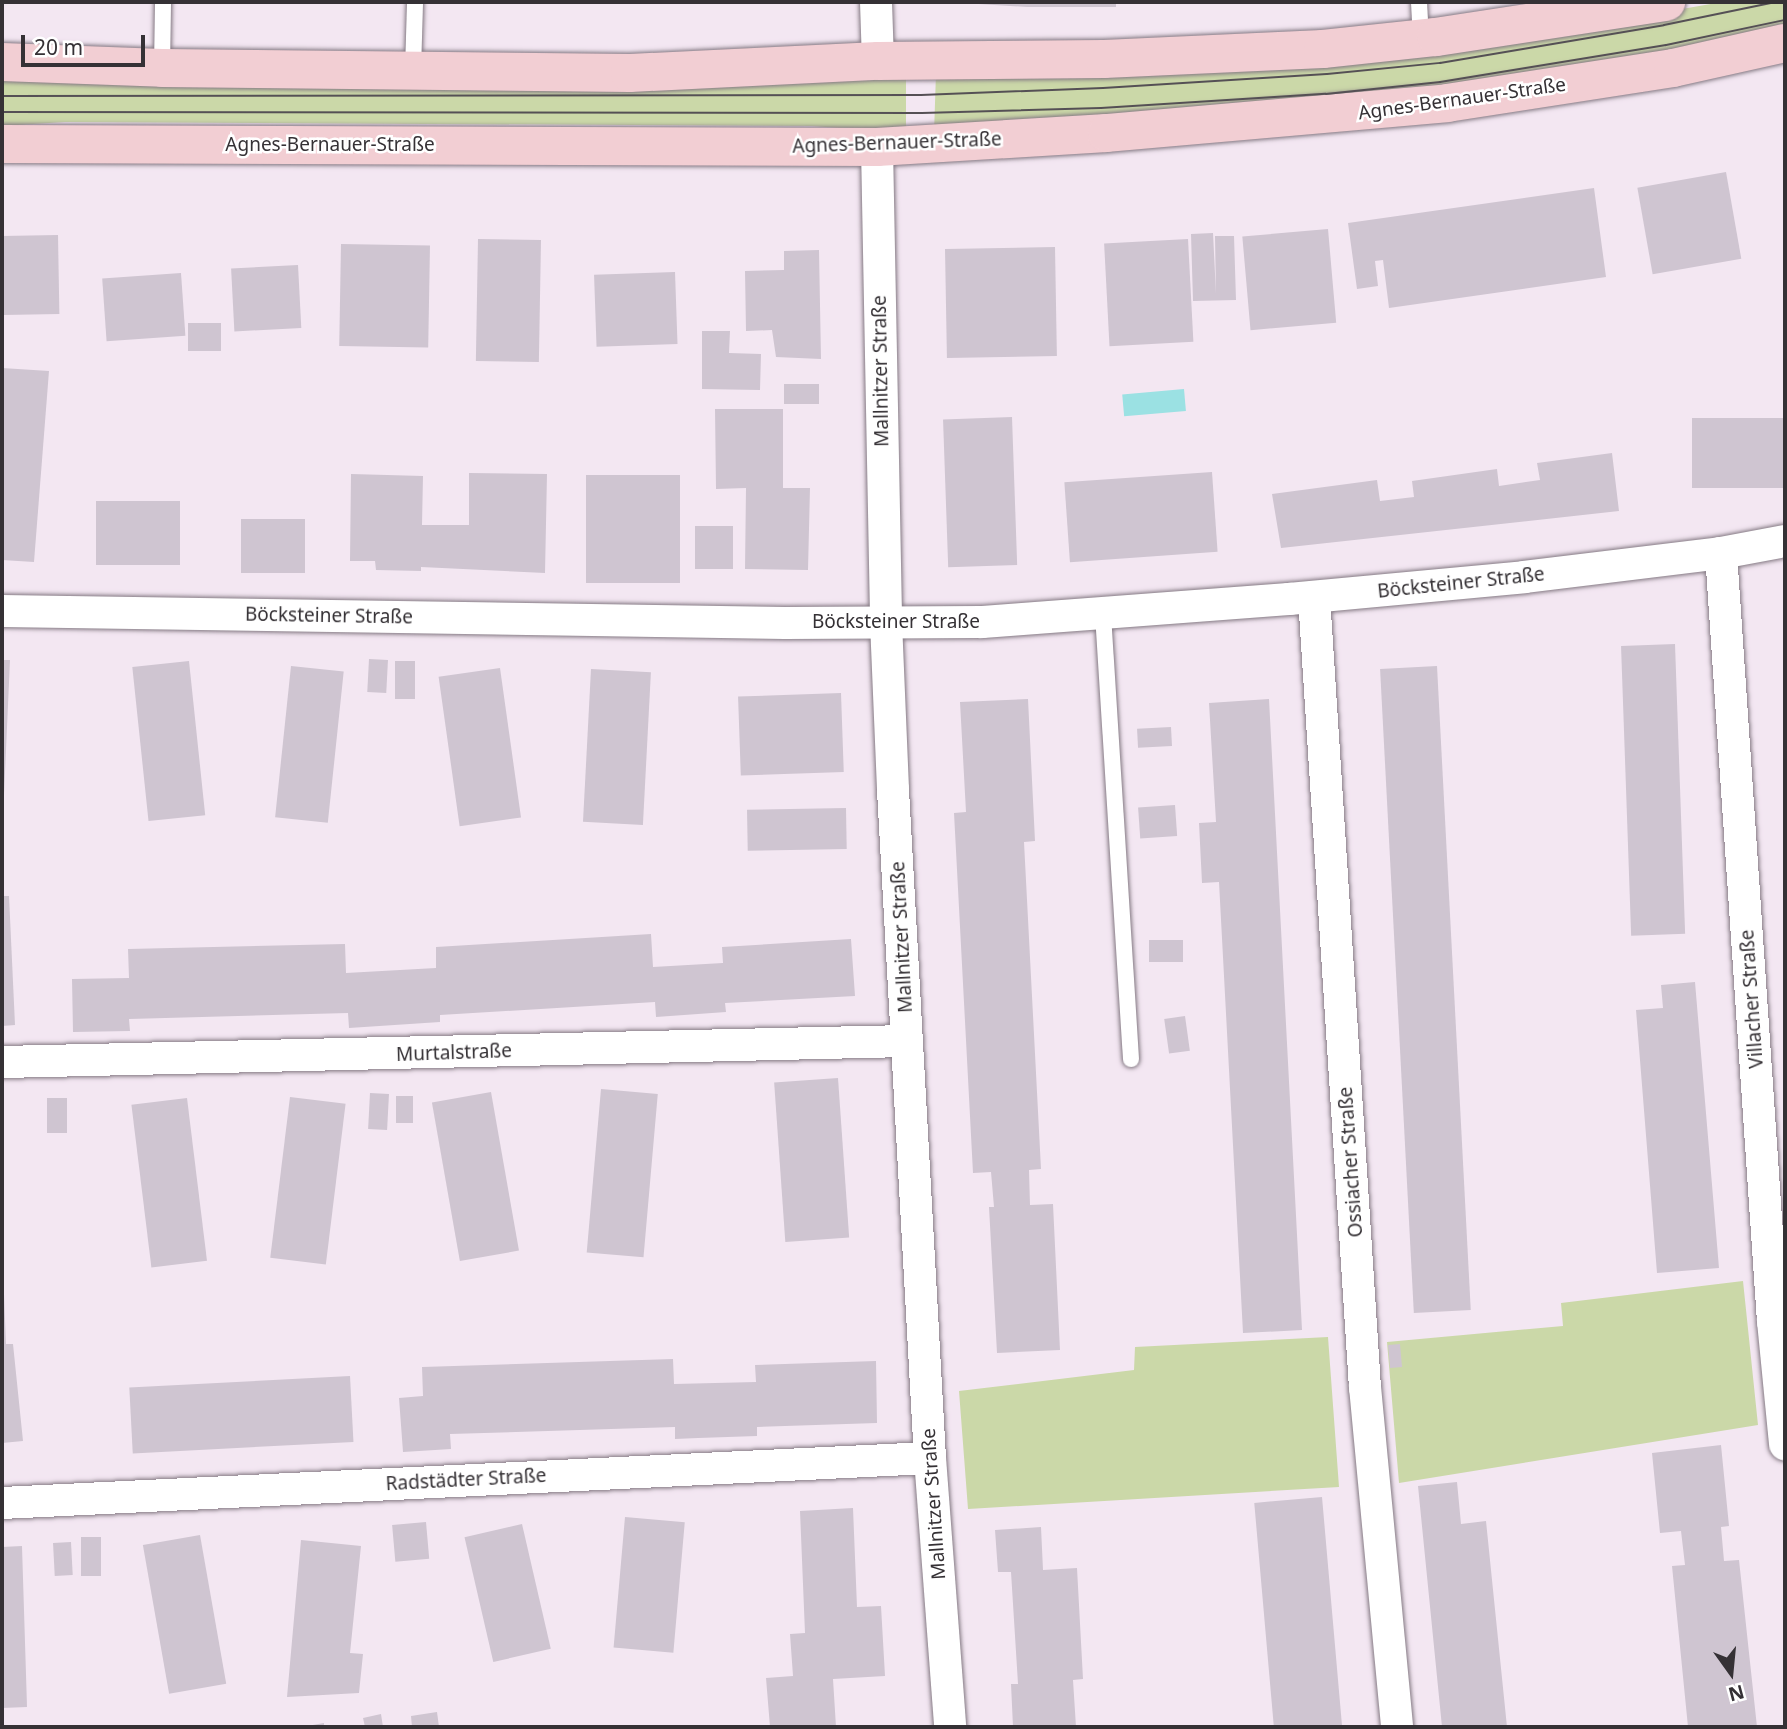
<!DOCTYPE html>
<meta charset="utf-8">
<style>
body{margin:0}
#map{position:relative;width:1787px;height:1729px;overflow:hidden;background:#f3e7f2;font-family:"Noto Sans",sans-serif}
div>[style]{position:absolute}
[style*='--x']{left:calc(var(--x)*1px);top:calc(var(--y)*1px);width:calc(var(--w)*1px);rotate:calc(var(--a)*1deg)}
.green>*{inset:0;background:#cbd8a8}
.water>*{inset:0;background:#9be1e3;transform-origin:0 0}
.building>*{inset:0;background:#cfc5d1;transform-origin:0 0}
.roads{filter:drop-shadow(0 0 2px #857a84) drop-shadow(0 0 2px #857a84)}
.lane>*{height:16px;margin:-8px;padding:0 8px;transform-origin:8px;border-radius:8px;background:#fff}
.street>*{height:32px;margin:-16px;padding:0 16px;transform-origin:16px;border-radius:16px;background:#fff}
.secondary>*{height:38px;margin:-19px;padding:0 19px;transform-origin:19px;border-radius:19px;background:#f2ced3}
.tram>*{height:2px;margin:-1px;padding:0 1px;transform-origin:1px;border-radius:1px;background:#555055}
span{translate:-50% -50%;white-space:nowrap;text-align:center;line-height:1.15;-webkit-text-stroke:5px #fff;paint-order:stroke}
.street-label{font-size:19px;color:#353135}
.frame{position:absolute;inset:0;border:4px solid #353135;pointer-events:none}
.north{position:absolute;left:1696px;top:1638px;width:70px;height:70px;-webkit-text-stroke:5px #fff;paint-order:stroke;rotate:165deg;font-size:19px;font-weight:700;line-height:28px;text-align:center;color:#353135}
.north::after{content:'';display:block;margin:auto;width:24px;height:32px;background:#353135;clip-path:polygon(50% 0,100% 100%,50% 72%,0 100%)}
.scale{position:absolute;left:21px;top:35px;width:124px;height:32px;box-sizing:border-box;border:4px solid #353135;border-top:0;padding-left:9px;font-size:21px;line-height:24px;white-space:nowrap;color:#353135;-webkit-text-stroke:5px #fff;paint-order:stroke}
</style>
<div id="map">
<div class="green">
<i style="clip-path:polygon(1722px 2px,1785px 2px,1785px 32px,1416px 95px,934px 133px,936px 73px,1602px 23px)"></i>
<i style="clip-path:polygon(906px 73px,906px 133px,812px 126px,65px 122px,2px 126px,2px 79px)"></i>
<i style="clip-path:polygon(1743px 1281px,1758px 1425px,1399px 1483px,1387px 1342px,1563px 1326px,1561px 1303px)"></i>
<i style="clip-path:polygon(1328px 1337px,1339px 1487px,968px 1509px,959px 1391px,1134px 1370px,1135px 1347px)"></i>
</div>
<div class="water">
<i style="left:1184px;top:389px;width:22px;height:62px;rotate:85deg"></i>
</div>
<div class="building">
<i style="clip-path:polygon(947px 2px,1116px 2px,1116px 7px,1027px 7px)"></i>
<i style="left:1726px;top:172px;width:88px;height:90px;rotate:80deg"></i>
<i style="clip-path:polygon(1594px 188px,1606px 277px,1389px 308px,1383px 260px,1375px 261px,1378px 286px,1357px 289px,1348px 223px)"></i>
<i style="left:1328px;top:229px;width:94px;height:86px;rotate:85deg"></i>
<i style="clip-path:polygon(1213px 233px,1216px 294px,1215px 236px,1234px 236px,1236px 300px,1193px 301px,1191px 234px)"></i>
<i style="left:58px;top:235px;width:79px;height:56px;rotate:89deg"></i>
<i style="left:478px;top:239px;width:63px;height:122px;rotate:1deg"></i>
<i style="left:1188px;top:239px;width:103px;height:84px;rotate:87deg"></i>
<i style="left:341px;top:244px;width:89px;height:102px;rotate:1deg"></i>
<i style="left:1055px;top:247px;width:109px;height:110px;rotate:89deg"></i>
<i style="clip-path:polygon(819px 250px,821px 359px,776px 357px,772px 330px,746px 331px,745px 271px,784px 270px,784px 251px)"></i>
<i style="left:298px;top:265px;width:63px;height:67px;rotate:87deg"></i>
<i style="left:675px;top:272px;width:72px;height:81px;rotate:88deg"></i>
<i style="left:181px;top:273px;width:63px;height:79px;rotate:86deg"></i>
<i style="left:188px;top:323px;width:33px;height:28px"></i>
<i style="clip-path:polygon(702px 331px,730px 331px,729px 353px,761px 354px,760px 390px,702px 389px)"></i>
<i style="clip-path:polygon(2px 368px,49px 371px,34px 562px,2px 560px)"></i>
<i style="left:784px;top:384px;width:35px;height:20px"></i>
<i style="clip-path:polygon(715px 409px,783px 409px,783px 488px,810px 488px,808px 570px,745px 569px,746px 488px,716px 489px)"></i>
<i style="left:1012px;top:417px;width:148px;height:69px;rotate:88deg"></i>
<i style="left:1785px;top:418px;width:70px;height:93px;rotate:90deg"></i>
<i style="clip-path:polygon(1612px 453px,1619px 511px,1281px 548px,1272px 494px,1377px 480px,1380px 501px,1414px 497px,1412px 481px,1497px 469px,1499px 486px,1540px 480px,1537px 463px)"></i>
<i style="left:1212px;top:472px;width:80px;height:148px;rotate:86deg"></i>
<i style="clip-path:polygon(469px 473px,547px 474px,545px 573px,421px 567px,421px 571px,376px 570px,375px 561px,350px 561px,351px 474px,423px 476px,422px 525px,469px 525px)"></i>
<i style="left:586px;top:475px;width:94px;height:108px"></i>
<i style="left:96px;top:501px;width:84px;height:64px"></i>
<i style="left:241px;top:519px;width:64px;height:54px"></i>
<i style="left:695px;top:526px;width:38px;height:43px"></i>
<i style="left:1675px;top:644px;width:290px;height:54px;rotate:88deg"></i>
<i style="left:369px;top:659px;width:19px;height:33px;rotate:3deg"></i>
<i style="clip-path:polygon(2px 660px,10px 660px,4px 795px,2px 795px)"></i>
<i style="left:189px;top:661px;width:155px;height:57px;rotate:84deg"></i>
<i style="left:395px;top:661px;width:20px;height:38px"></i>
<i style="left:291px;top:666px;width:53px;height:152px;rotate:6deg"></i>
<i style="left:1437px;top:666px;width:645px;height:57px;rotate:87deg"></i>
<i style="left:500px;top:668px;width:151px;height:62px;rotate:82deg"></i>
<i style="left:591px;top:669px;width:60px;height:153px;rotate:3deg"></i>
<i style="left:841px;top:693px;width:79px;height:103px;rotate:88deg"></i>
<i style="clip-path:polygon(1028px 699px,1035px 841px,1024px 842px,1041px 1169px,1029px 1170px,1030px 1205px,1053px 1204px,1060px 1350px,997px 1353px,989px 1207px,994px 1207px,991px 1172px,973px 1173px,954px 813px,966px 812px,960px 702px)"></i>
<i style="clip-path:polygon(1269px 699px,1302px 1330px,1243px 1333px,1219px 882px,1202px 883px,1199px 823px,1216px 822px,1209px 703px)"></i>
<i style="left:1171px;top:727px;width:19px;height:34px;rotate:87deg"></i>
<i style="left:1175px;top:805px;width:31px;height:37px;rotate:86deg"></i>
<i style="left:846px;top:808px;width:41px;height:99px;rotate:89deg"></i>
<i style="clip-path:polygon(2px 896px,9px 896px,15px 1025px,2px 1026px)"></i>
<i style="clip-path:polygon(651px 934px,653px 967px,723px 963px,722px 947px,851px 939px,855px 996px,725px 1003px,726px 1012px,656px 1017px,655px 1002px,440px 1015px,440px 1022px,349px 1028px,348px 1013px,129px 1019px,130px 1031px,73px 1032px,72px 979px,129px 978px,128px 949px,345px 944px,346px 973px,436px 968px,436px 947px)"></i>
<i style="left:1149px;top:940px;width:34px;height:22px"></i>
<i style="clip-path:polygon(1695px 982px,1719px 1268px,1657px 1273px,1636px 1010px,1663px 1008px,1661px 985px)"></i>
<i style="left:1185px;top:1016px;width:35px;height:21px;rotate:82deg"></i>
<i style="left:838px;top:1078px;width:160px;height:64px;rotate:86deg"></i>
<i style="left:601px;top:1089px;width:57px;height:164px;rotate:5deg"></i>
<i style="left:491px;top:1092px;width:161px;height:60px;rotate:80deg"></i>
<i style="left:370px;top:1093px;width:19px;height:36px;rotate:3deg"></i>
<i style="left:396px;top:1096px;width:17px;height:27px"></i>
<i style="left:290px;top:1097px;width:56px;height:162px;rotate:7deg"></i>
<i style="left:47px;top:1098px;width:20px;height:35px"></i>
<i style="left:187px;top:1098px;width:164px;height:56px;rotate:83deg"></i>
<i style="clip-path:polygon(2px 1243px,6px 1344px,13px 1344px,23px 1441px,2px 1443px)"></i>
<i style="left:1400px;top:1344px;width:23px;height:12px;rotate:85deg"></i>
<i style="clip-path:polygon(673px 1359px,674px 1384px,756px 1382px,755px 1365px,876px 1361px,877px 1423px,757px 1427px,757px 1436px,698px 1438px,675px 1439px,675px 1427px,450px 1434px,451px 1449px,403px 1452px,399px 1398px,423px 1396px,422px 1367px)"></i>
<i style="left:350px;top:1376px;width:66px;height:221px;rotate:87deg"></i>
<i style="clip-path:polygon(1721px 1445px,1729px 1526px,1721px 1527px,1724px 1561px,1739px 1560px,1757px 1727px,1688px 1727px,1672px 1566px,1685px 1565px,1681px 1531px,1660px 1533px,1652px 1453px)"></i>
<i style="clip-path:polygon(1457px 1482px,1461px 1524px,1486px 1521px,1507px 1727px,1442px 1727px,1418px 1486px)"></i>
<i style="left:1322px;top:1497px;width:231px;height:68px;rotate:85deg"></i>
<i style="clip-path:polygon(853px 1508px,857px 1607px,881px 1606px,885px 1676px,833px 1679px,836px 1727px,770px 1727px,766px 1678px,793px 1676px,790px 1634px,805px 1633px,800px 1511px)"></i>
<i style="left:625px;top:1517px;width:60px;height:131px;rotate:5deg"></i>
<i style="left:426px;top:1522px;width:37px;height:34px;rotate:85deg"></i>
<i style="left:522px;top:1524px;width:128px;height:59px;rotate:77deg"></i>
<i style="clip-path:polygon(1041px 1527px,1043px 1570px,1077px 1568px,1083px 1679px,1073px 1680px,1076px 1727px,1013px 1727px,1011px 1684px,1018px 1684px,1011px 1572px,998px 1572px,995px 1530px)"></i>
<i style="left:200px;top:1535px;width:151px;height:58px;rotate:80deg"></i>
<i style="left:81px;top:1537px;width:20px;height:39px"></i>
<i style="clip-path:polygon(301px 1540px,361px 1546px,350px 1653px,363px 1654px,359px 1693px,287px 1697px)"></i>
<i style="left:71px;top:1542px;width:33px;height:18px;rotate:87deg"></i>
<i style="clip-path:polygon(22px 1546px,27px 1707px,2px 1708px,2px 1547px)"></i>
<i style="clip-path:polygon(437px 1712px,439px 1727px,412px 1727px,411px 1716px)"></i>
<i style="clip-path:polygon(381px 1714px,383px 1727px,365px 1727px,363px 1718px)"></i>
<i style="clip-path:polygon(324px 1723px,324px 1727px,308px 1727px,307px 1726px)"></i>
</div>
<div class="roads">
<div class="lane">
<i style="--x:1419;--y:2;--w:36;--a:87"></i>
<i style="--x:162;--y:68;--w:66;--a:-89.1"></i>
<i style="--x:413;--y:71;--w:69;--a:-88.3"></i>
<i style="--x:1103;--y:614;--w:446;--a:86.4"></i>
</div>
<div class="street">
<i style="--x:876;--y:2;--w:59;--a:88.1"></i>
<i style="--x:877;--y:147;--w:475;--a:88.9"></i>
<i style="--x:886;--y:622;--w:168;--a:87.6"></i>
<i style="--x:893;--y:790;--w:669;--a:86.83"></i>
<i style="--x:930;--y:1458;--w:270;--a:85.7"></i>
<i style="--x:1721;--y:553;--w:770;--a:86.13"></i>
<i style="--x:1773;--y:1321;--w:124;--a:84.4"></i>
<i style="--x:1314;--y:597;--w:792;--a:86.31"></i>
<i style="--x:1365;--y:1387;--w:342;--a:84.6"></i>
<i style="--x:2;--y:611;--w:783;--a:0.88"></i>
<i style="--x:785;--y:623;--w:197;--a:-0.3"></i>
<i style="--x:982;--y:622;--w:308;--a:-4.3"></i>
<i style="--x:1289;--y:599;--w:236;--a:-5.3"></i>
<i style="--x:1524;--y:577;--w:198;--a:-6.9"></i>
<i style="--x:1721;--y:553;--w:65;--a:-10.6"></i>
<i style="--x:2;--y:1062;--w:905;--a:-1.33"></i>
<i style="--x:2;--y:1503;--w:929;--a:-2.78"></i>
</div>
<div class="secondary">
<i style="--x:2;--y:62;--w:160;--a:2.1"></i>
<i style="--x:162;--y:68;--w:468;--a:0.6"></i>
<i style="--x:630;--y:73;--w:248;--a:-2.8"></i>
<i style="--x:878;--y:61;--w:226;--a:-0.5"></i>
<i style="--x:1104;--y:59;--w:219;--a:-2.6"></i>
<i style="--x:1323;--y:49;--w:114;--a:-6.1"></i>
<i style="--x:1436;--y:37;--w:233;--a:-8.7"></i>
<i style="--x:2;--y:144;--w:875;--a:0.2"></i>
<i style="--x:877;--y:147;--w:230;--a:-3.5"></i>
<i style="--x:1107;--y:133;--w:341;--a:-5"></i>
<i style="--x:1447;--y:103;--w:229;--a:-8.8"></i>
<i style="--x:1673;--y:68;--w:115;--a:-12.6"></i>
</div>
</div>
<div class="tram">
<i style="--x:2;--y:96;--w:919;--a:-0.06"></i>
<i style="--x:921;--y:95;--w:182;--a:-2.2"></i>
<i style="--x:1103;--y:88;--w:224;--a:-3.6"></i>
<i style="--x:1327;--y:74;--w:114;--a:-5.6"></i>
<i style="--x:1440;--y:63;--w:227;--a:-9.6"></i>
<i style="--x:1664;--y:25;--w:114;--a:-11.6"></i>
<i style="--x:2;--y:112;--w:920;--a:0.06"></i>
<i style="--x:922;--y:113;--w:179;--a:-1.6"></i>
<i style="--x:1101;--y:108;--w:225;--a:-3.6"></i>
<i style="--x:1326;--y:94;--w:115;--a:-6"></i>
<i style="--x:1440;--y:82;--w:229;--a:-9.3"></i>
<i style="--x:1666;--y:45;--w:122;--a:-11.9"></i>
</div>
<div class="street-label">
<span style="left:1462px;top:99px;rotate:-8deg">Agnes-Bernauer-Straße</span>
<span style="left:897px;top:143px;rotate:-2deg">Agnes-Bernauer-Straße</span>
<span style="left:330px;top:145px">Agnes-Bernauer-Straße</span>
<span style="left:881px;top:371px;rotate:-91deg">Mallnitzer Straße</span>
<span style="left:1461px;top:583px;rotate:-6deg">Böcksteiner Straße</span>
<span style="left:329px;top:616px;rotate:1deg">Böcksteiner Straße</span>
<span style="left:896px;top:622px">Böcksteiner Straße</span>
<span style="left:902px;top:937px;rotate:-93deg">Mallnitzer Straße</span>
<span style="left:1752px;top:999px;rotate:-94deg">Villacher Straße</span>
<span style="left:454px;top:1053px;rotate:-2deg">Murtalstraße</span>
<span style="left:1351px;top:1162px;rotate:-94deg">Ossiacher Straße</span>
<span style="left:466px;top:1480px;rotate:-3deg">Radstädter Straße</span>
<span style="left:934px;top:1504px;rotate:-94deg">Mallnitzer Straße</span>
</div>
<div class="frame"></div>
<div class="north">N</div>
<div class="scale">20 m</div>
</div>
